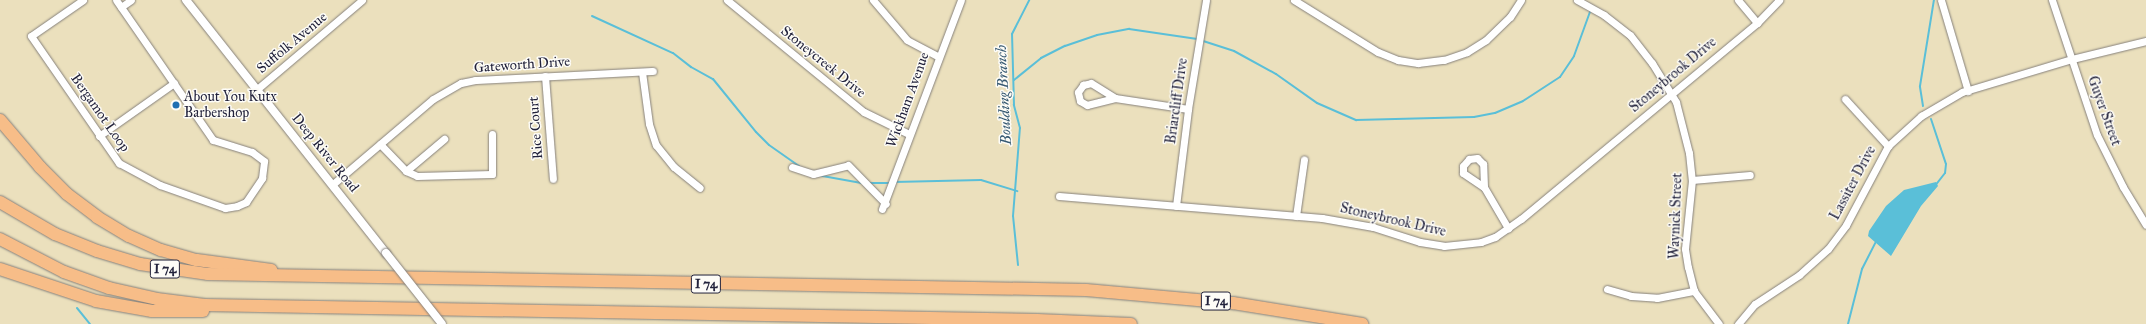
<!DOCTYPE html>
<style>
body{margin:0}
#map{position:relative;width:2146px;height:324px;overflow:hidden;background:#ebe0bd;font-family:"IM FELL Great Primer",serif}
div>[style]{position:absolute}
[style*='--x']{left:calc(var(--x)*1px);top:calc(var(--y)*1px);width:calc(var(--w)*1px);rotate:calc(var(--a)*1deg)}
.water>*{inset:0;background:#5abfd8}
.stream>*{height:2px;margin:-1px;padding:0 1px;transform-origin:1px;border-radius:1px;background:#5abfd8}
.roads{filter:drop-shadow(0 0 1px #86817c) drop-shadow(0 0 1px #86817c)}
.minor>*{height:7px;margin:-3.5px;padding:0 3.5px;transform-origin:3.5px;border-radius:3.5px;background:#fff}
.tertiary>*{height:8px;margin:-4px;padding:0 4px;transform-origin:4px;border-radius:4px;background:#fff}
.motorway>*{height:12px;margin:-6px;padding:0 6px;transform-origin:6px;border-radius:6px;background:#f7bd88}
.bridges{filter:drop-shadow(0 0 1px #86817c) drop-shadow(0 0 1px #86817c)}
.tertiary-bridge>*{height:8px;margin:-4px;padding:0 4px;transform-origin:4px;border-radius:4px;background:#fff}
.dots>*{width:11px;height:11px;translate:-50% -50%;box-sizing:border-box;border:2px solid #fdfcf7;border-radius:50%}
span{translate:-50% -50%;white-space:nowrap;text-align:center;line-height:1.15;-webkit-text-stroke:3px #fdfcf7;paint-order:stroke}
.shield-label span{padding:1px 3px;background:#fdfcf7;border:1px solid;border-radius:3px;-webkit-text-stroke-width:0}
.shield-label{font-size:13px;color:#22223b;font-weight:700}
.street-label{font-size:14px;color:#22223b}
.poi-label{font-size:14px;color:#22223b}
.left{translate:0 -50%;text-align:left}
.water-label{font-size:15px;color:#365972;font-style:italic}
</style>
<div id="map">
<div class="water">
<i style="clip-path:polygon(1936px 182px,1938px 186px,1921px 206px,1891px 256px,1868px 236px,1869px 231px,1886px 206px,1904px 190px)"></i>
</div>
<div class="stream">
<i style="--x:592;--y:16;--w:89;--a:24.6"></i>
<i style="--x:673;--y:53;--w:23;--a:38"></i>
<i style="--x:691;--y:67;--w:25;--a:29"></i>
<i style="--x:713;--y:79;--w:68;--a:50.9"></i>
<i style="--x:756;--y:132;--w:18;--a:45"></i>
<i style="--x:769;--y:145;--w:37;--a:35"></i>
<i style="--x:1014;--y:80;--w:35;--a:-39"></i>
<i style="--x:1041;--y:58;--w:27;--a:-27"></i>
<i style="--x:1065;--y:46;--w:34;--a:-19"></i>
<i style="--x:1097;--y:35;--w:33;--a:-11"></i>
<i style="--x:1129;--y:29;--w:69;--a:8.4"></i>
<i style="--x:1197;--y:39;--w:39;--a:18"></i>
<i style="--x:1234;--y:51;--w:48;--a:28.7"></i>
<i style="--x:1276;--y:74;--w:50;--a:35.3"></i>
<i style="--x:1317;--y:103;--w:43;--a:23.6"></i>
<i style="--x:1356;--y:120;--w:118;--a:-1.5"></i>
<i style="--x:1474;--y:117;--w:21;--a:-11"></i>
<i style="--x:1495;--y:113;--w:30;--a:-23"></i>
<i style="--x:1523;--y:101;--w:44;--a:-33"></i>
<i style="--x:1560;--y:77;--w:25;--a:-56"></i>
<i style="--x:1574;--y:56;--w:50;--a:-70.1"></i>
<i style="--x:1923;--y:106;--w:20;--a:-99"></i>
<i style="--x:1920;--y:86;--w:87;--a:-80.8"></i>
<i style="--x:1931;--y:119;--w:47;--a:71.6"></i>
<i style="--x:1946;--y:164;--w:9;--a:96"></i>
<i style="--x:1945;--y:173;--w:16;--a:128"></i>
<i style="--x:817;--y:175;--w:45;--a:10.3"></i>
<i style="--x:894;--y:182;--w:87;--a:-1.3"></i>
<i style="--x:981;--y:180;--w:38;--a:17"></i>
<i style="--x:868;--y:183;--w:21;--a:0"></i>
<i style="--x:1018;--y:265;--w:49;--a:-95.8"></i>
<i style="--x:1013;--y:216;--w:88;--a:-85.5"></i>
<i style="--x:1020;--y:128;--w:24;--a:-105"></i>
<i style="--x:1014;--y:105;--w:71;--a:-91.6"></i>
<i style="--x:1012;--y:34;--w:38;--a:-63"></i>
<i style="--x:77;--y:308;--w:21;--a:51"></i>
<i style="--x:1848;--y:324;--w:57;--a:-75.7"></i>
<i style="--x:1862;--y:269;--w:31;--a:-63"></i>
</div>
<div class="roads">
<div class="minor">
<i style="--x:83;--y:0;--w:63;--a:145.3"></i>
<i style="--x:31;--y:36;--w:155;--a:55.3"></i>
<i style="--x:119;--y:163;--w:47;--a:28.2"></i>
<i style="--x:160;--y:185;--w:69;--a:19.5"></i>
<i style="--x:225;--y:208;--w:12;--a:-9"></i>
<i style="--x:237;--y:206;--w:10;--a:-24"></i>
<i style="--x:246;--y:202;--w:29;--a:-56"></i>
<i style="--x:262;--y:178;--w:17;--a:-83"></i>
<i style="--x:264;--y:161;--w:15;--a:-143"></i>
<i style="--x:252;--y:152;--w:41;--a:-162.9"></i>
<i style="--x:213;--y:140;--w:170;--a:-124.7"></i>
<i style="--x:727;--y:0;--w:177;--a:39.3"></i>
<i style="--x:864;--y:112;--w:50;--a:26.1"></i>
<i style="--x:873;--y:0;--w:52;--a:49.6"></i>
<i style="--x:907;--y:40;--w:34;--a:28"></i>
<i style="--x:1294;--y:0;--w:99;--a:31.8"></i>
<i style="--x:1378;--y:52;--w:22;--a:22"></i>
<i style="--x:1398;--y:60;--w:20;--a:9"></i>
<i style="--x:1418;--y:63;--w:26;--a:-7"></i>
<i style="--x:1444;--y:60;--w:24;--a:-19"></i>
<i style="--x:1467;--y:52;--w:22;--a:-32"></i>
<i style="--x:1486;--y:40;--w:33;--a:-44"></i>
<i style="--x:1510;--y:17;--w:20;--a:-57"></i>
<i style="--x:1577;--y:0;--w:31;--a:29"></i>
<i style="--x:1604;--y:15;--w:33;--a:38"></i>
<i style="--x:1630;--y:35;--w:36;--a:52"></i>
<i style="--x:1652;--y:63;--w:46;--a:58.4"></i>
<i style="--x:1676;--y:102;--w:53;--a:75.7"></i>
<i style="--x:1689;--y:153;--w:27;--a:84"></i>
<i style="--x:1692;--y:180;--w:69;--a:95.8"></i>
<i style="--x:1685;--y:249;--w:18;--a:81"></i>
<i style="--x:1688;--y:267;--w:25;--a:76"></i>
<i style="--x:1694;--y:291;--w:41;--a:52.9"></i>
<i style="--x:1738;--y:0;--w:30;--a:50"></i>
<i style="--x:1941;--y:0;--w:95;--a:73.5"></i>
<i style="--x:2052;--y:0;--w:142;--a:71.6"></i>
<i style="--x:2097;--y:135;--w:58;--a:63.4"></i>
<i style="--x:2123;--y:187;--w:44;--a:58.8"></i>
<i style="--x:121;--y:7;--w:12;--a:-35"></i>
<i style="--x:642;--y:72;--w:52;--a:82.3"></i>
<i style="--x:649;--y:124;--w:22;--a:72"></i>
<i style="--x:656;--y:145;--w:28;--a:51"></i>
<i style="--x:674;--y:167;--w:33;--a:39"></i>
<i style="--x:545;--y:76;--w:103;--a:85.6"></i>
<i style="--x:256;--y:90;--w:139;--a:-40.3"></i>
<i style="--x:1115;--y:98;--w:29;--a:166"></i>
<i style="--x:1087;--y:105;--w:8;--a:-150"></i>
<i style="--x:1080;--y:101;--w:9;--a:-103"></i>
<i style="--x:1078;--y:92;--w:9;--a:-54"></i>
<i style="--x:1083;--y:85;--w:8;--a:-14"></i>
<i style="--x:1091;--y:83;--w:28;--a:32"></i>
<i style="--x:1115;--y:98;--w:74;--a:8.6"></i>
<i style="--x:1845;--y:99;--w:64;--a:47.5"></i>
<i style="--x:99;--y:136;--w:92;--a:-35.2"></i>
<i style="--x:380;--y:144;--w:37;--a:46"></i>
<i style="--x:406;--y:171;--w:12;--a:24"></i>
<i style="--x:417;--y:176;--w:75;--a:-1.5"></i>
<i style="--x:492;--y:174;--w:40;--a:-90"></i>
<i style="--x:792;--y:167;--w:22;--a:18"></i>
<i style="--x:813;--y:174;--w:36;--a:-14"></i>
<i style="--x:848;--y:165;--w:54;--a:45.7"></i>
<i style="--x:406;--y:171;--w:50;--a:-40.1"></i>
<i style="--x:1692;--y:180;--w:58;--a:-4.9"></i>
<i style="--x:333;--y:184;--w:131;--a:-40.4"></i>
<i style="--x:433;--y:99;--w:32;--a:-30"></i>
<i style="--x:461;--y:83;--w:14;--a:-12"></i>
<i style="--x:475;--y:80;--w:178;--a:-2.9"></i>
<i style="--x:1484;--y:187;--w:23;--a:-92"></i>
<i style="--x:1483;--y:164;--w:8;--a:-135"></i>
<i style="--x:1477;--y:158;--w:8;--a:173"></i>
<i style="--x:1469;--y:159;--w:9;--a:131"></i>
<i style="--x:1463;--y:166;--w:7;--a:90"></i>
<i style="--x:1463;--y:173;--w:25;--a:34"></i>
<i style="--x:1484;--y:187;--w:48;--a:59.7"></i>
<i style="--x:1059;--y:196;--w:264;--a:4.8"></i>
<i style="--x:1322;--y:218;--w:52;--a:10"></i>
<i style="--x:1373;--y:227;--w:49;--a:17.7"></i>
<i style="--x:1420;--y:242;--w:24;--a:9"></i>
<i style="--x:1444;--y:246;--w:37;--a:-6"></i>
<i style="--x:1481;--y:242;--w:15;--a:-20"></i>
<i style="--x:1495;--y:237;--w:32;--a:-35"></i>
<i style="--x:1521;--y:219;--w:307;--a:-39.7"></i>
<i style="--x:1757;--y:23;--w:32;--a:-46"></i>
<i style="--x:1176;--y:206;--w:98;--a:-82.9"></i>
<i style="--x:1188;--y:109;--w:110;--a:-80.6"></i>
<i style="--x:882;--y:209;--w:223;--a:-69.3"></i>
<i style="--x:1296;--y:216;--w:57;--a:-81.9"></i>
<i style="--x:1607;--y:289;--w:25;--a:16"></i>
<i style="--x:1631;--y:296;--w:26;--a:4"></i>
<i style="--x:1657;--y:298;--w:38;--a:-11"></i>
<i style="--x:1738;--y:324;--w:26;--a:-50"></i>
<i style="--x:1755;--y:304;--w:53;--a:-33.4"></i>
<i style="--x:1799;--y:275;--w:39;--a:-42"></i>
<i style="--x:1828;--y:249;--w:30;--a:-53"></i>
<i style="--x:1846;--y:225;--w:89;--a:-62"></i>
<i style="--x:1888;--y:146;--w:45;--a:-42.3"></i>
<i style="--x:1921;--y:116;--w:48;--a:-30.3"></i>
<i style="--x:1962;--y:92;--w:115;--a:-16.7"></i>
<i style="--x:2072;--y:59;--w:76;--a:-13.7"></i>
</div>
<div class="tertiary">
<i style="--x:186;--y:0;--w:323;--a:51.7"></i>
</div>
<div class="motorway">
<i style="--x:0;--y:120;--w:62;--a:49.6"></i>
<i style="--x:40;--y:167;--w:38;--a:45"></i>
<i style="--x:67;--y:194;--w:38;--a:37"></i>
<i style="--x:97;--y:217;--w:37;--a:31"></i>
<i style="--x:129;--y:236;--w:35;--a:24"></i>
<i style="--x:161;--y:250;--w:37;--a:16"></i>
<i style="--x:197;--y:260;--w:75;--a:7.7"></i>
<i style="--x:0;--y:202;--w:64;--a:30.2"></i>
<i style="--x:55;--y:234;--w:45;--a:22"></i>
<i style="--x:97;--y:251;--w:45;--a:16.8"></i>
<i style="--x:140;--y:264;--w:69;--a:8.4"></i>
<i style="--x:208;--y:274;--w:878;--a:1.04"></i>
<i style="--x:1086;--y:290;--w:148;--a:5.1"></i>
<i style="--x:1233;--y:303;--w:131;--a:9.2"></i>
<i style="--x:0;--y:239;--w:72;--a:27.3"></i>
<i style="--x:64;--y:272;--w:48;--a:19.6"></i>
<i style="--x:109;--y:288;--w:49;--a:12.9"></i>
<i style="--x:157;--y:299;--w:48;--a:7.1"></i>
<i style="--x:205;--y:305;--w:832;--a:1.03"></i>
<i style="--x:1037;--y:320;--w:94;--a:2.4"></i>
<i style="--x:0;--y:269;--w:101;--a:18.4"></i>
<i style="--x:96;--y:301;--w:57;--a:10.1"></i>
<i style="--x:152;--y:311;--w:51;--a:0"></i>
</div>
</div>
<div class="bridges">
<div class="tertiary-bridge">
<i style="--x:386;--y:253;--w:90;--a:51.7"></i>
</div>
</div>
<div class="dots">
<i style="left:176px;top:105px;background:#1f6fb2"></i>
</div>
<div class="shield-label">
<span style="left:165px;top:269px">I 74</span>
<span style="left:706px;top:284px">I 74</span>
<span style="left:1216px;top:301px">I 74</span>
</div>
<div class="street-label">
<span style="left:292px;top:43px;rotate:-40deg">Suffolk Avenue</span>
<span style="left:823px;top:62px;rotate:39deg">Stoneycreek Drive</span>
<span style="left:522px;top:65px;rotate:-4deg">Gateworth Drive</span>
<span style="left:1673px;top:75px;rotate:-40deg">Stoneybrook Drive</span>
<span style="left:908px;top:100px;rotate:-70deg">Wickham Avenue</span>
<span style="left:1177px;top:101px;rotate:-82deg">Briarcliff Drive</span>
<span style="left:2104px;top:111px;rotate:70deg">Guyer Street</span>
<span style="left:100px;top:113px;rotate:55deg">Bergamot Loop</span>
<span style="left:536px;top:128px;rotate:-94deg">Rice Court</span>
<span style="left:325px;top:153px;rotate:51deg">Deep River Road</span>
<span style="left:1853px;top:183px;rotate:-62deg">Lassiter Drive</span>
<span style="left:1676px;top:216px;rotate:-88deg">Waynick Street</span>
<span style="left:1393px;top:220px;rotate:13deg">Stoneybrook Drive</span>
</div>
<div class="poi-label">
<span class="left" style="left:184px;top:105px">About You Kutx<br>Barbershop</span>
</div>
<div class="water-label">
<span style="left:1004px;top:95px;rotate:-93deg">Boulding Branch</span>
</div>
</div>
